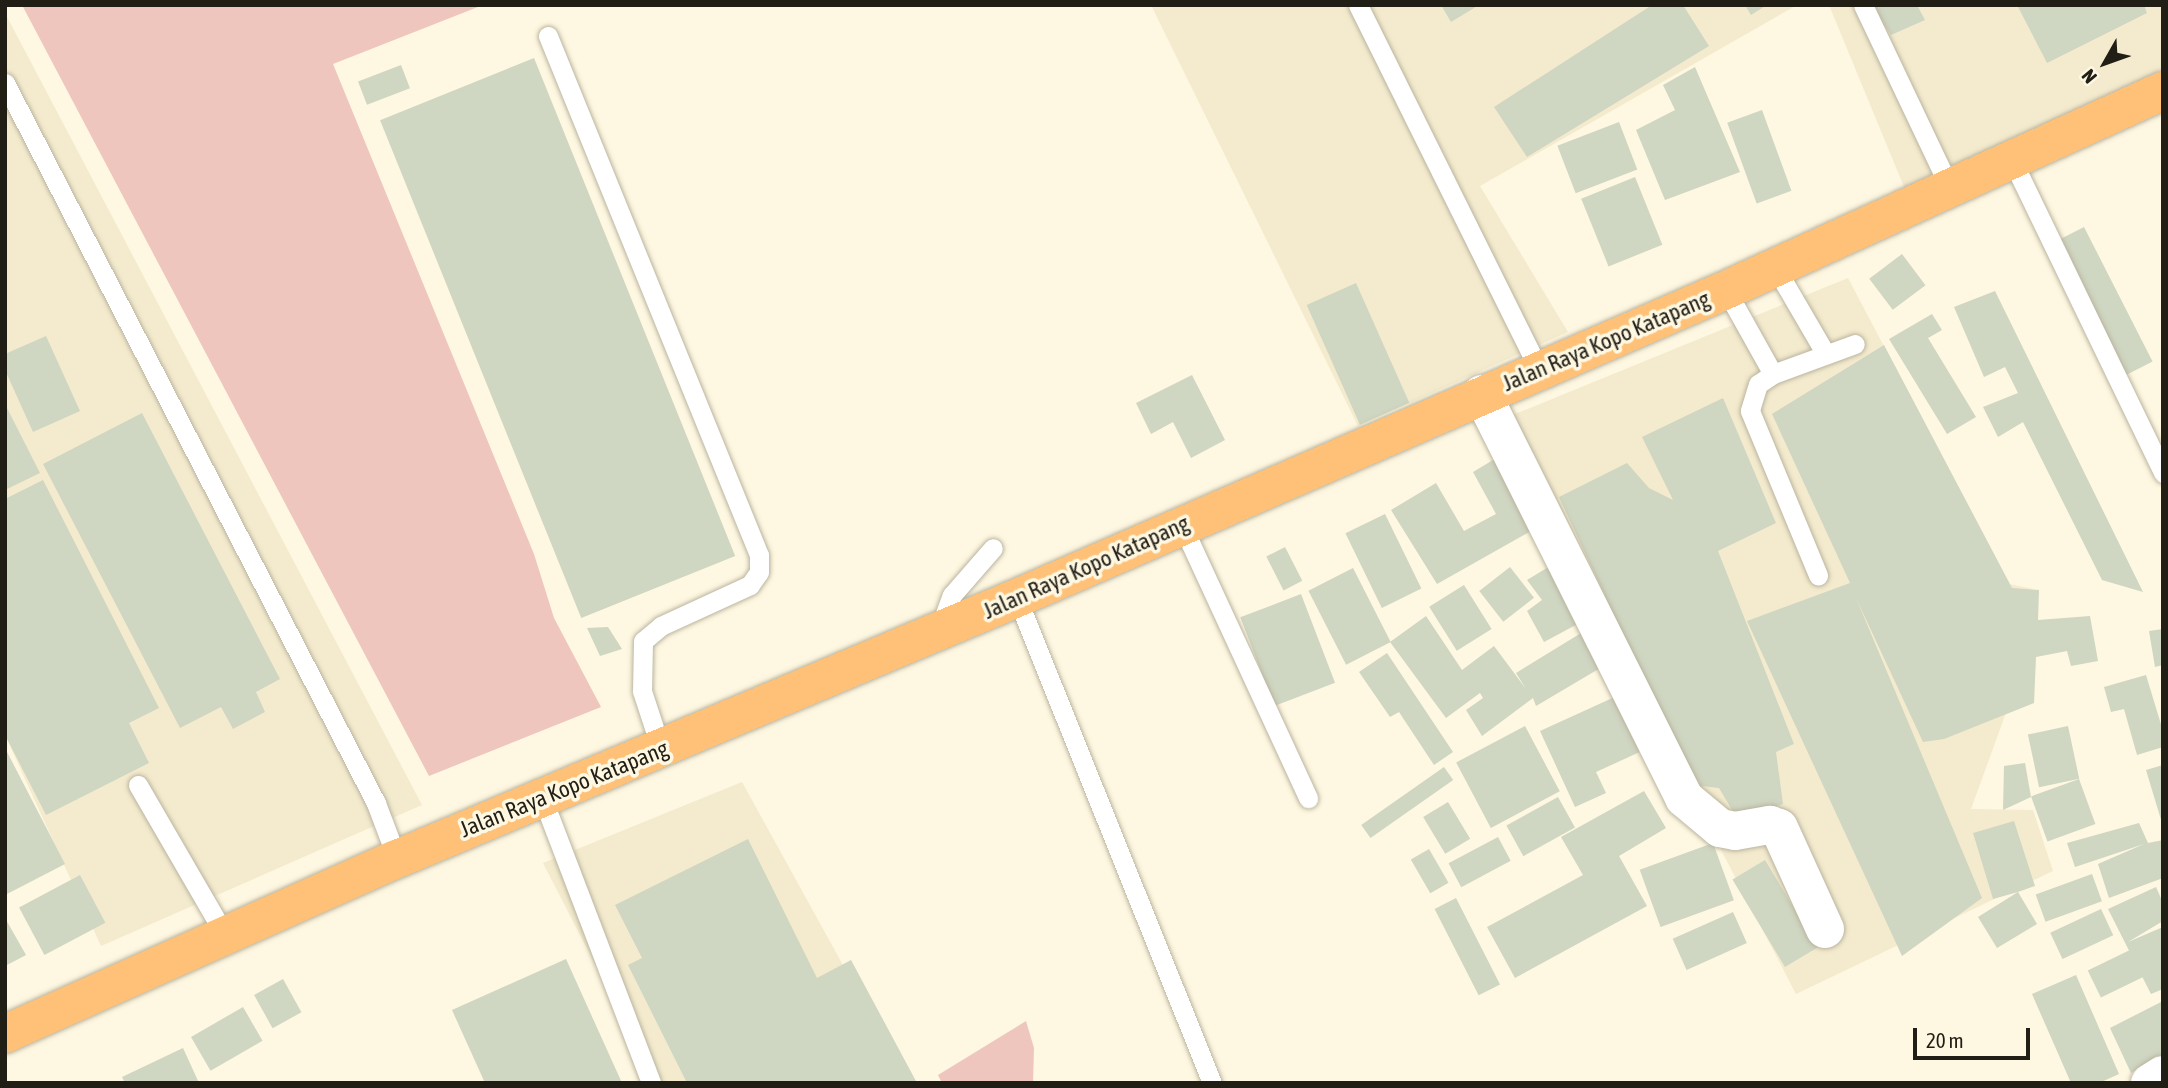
<!DOCTYPE html>
<style>
body{margin:0}
#map{position:relative;width:2168px;height:1088px;overflow:hidden;background:#fef7e1;font-family:"Asap Condensed",sans-serif}
div>[style]{position:absolute}
[style*='--x']{left:calc(var(--x)*1px);top:calc(var(--y)*1px);width:calc(var(--w)*1px);rotate:calc(var(--a)*1deg)}
.built>*{inset:0;background:#f4ebce}
.green>*{inset:0;background:#eec6bd}
.building>*{inset:0;background:#cfd6c1;transform-origin:0 0}
.roads{filter:drop-shadow(0 0 2px #bab49f) drop-shadow(0 0 2px #bab49f)}
.lane>*{height:19px;margin:-9.5px;padding:0 9.5px;transform-origin:9.5px;border-radius:9.5px;background:#fff}
.street>*{height:38px;margin:-19px;padding:0 19px;transform-origin:19px;border-radius:19px;background:#fff}
.primary>*{height:38px;margin:-19px;padding:0 19px;transform-origin:19px;border-radius:19px;background:#ffc177}
span{translate:-50% -50%;white-space:nowrap;text-align:center;line-height:1.15;-webkit-text-stroke:7px #fef7e1;paint-order:stroke}
.street-label{font-size:23px;color:#211e16}
.frame{position:absolute;inset:0;border:7px solid #211e16;pointer-events:none}
.north{position:absolute;left:2070px;top:28px;width:70px;height:70px;-webkit-text-stroke:5px #fef7e1;paint-order:stroke;rotate:230deg;font-size:19px;font-weight:700;line-height:28px;text-align:center;color:#211e16}
.north::after{content:'';display:block;margin:auto;width:24px;height:32px;background:#211e16;clip-path:polygon(50% 0,100% 100%,50% 72%,0 100%)}
.scale{position:absolute;left:1913px;top:1028px;width:117px;height:32px;box-sizing:border-box;border:4px solid #211e16;border-top:0;padding-left:9px;font-size:21px;line-height:24px;white-space:nowrap;color:#211e16;-webkit-text-stroke:5px #fef7e1;paint-order:stroke}
</style>
<div id="map">
<div class="built">
<i style="clip-path:polygon(1151px 5px,1797px 5px,1480px 186px,1568px 332px,1358px 426px)"></i>
<i style="clip-path:polygon(1829px 5px,2163px 5px,2163px 69px,1909px 199px)"></i>
<i style="clip-path:polygon(5px 13px,422px 805px,101px 946px,5px 735px)"></i>
<i style="clip-path:polygon(1848px 278px,2009px 584px,2033px 589px,2015px 688px,1971px 809px,2033px 810px,2053px 871px,1796px 994px,1498px 421px)"></i>
<i style="clip-path:polygon(742px 782px,908px 1083px,656px 1083px,543px 863px)"></i>
</div>
<div class="green">
<i style="clip-path:polygon(22px 5px,483px 5px,333px 64px,534px 554px,554px 618px,601px 707px,429px 776px)"></i>
<i style="clip-path:polygon(1026px 1021px,1034px 1048px,1033px 1083px,942px 1083px,938px 1075px)"></i>
</div>
<div class="building">
<i style="clip-path:polygon(1441px 5px,1479px 5px,1451px 22px)"></i>
<i style="clip-path:polygon(1652px 5px,1683px 5px,1709px 46px,1527px 157px,1494px 107px)"></i>
<i style="clip-path:polygon(1745px 5px,1767px 5px,1751px 15px)"></i>
<i style="clip-path:polygon(1871px 5px,1917px 5px,1925px 20px,1891px 35px)"></i>
<i style="clip-path:polygon(2017px 5px,2144px 5px,2147px 13px,2047px 63px)"></i>
<i style="left:534px;top:58px;width:537px;height:166px;rotate:68deg"></i>
<i style="left:401px;top:65px;width:25px;height:46px;rotate:69deg"></i>
<i style="clip-path:polygon(1695px 67px,1740px 172px,1665px 200px,1636px 130px,1675px 110px,1663px 85px)"></i>
<i style="left:1762px;top:110px;width:86px;height:37px;rotate:70deg"></i>
<i style="left:1619px;top:122px;width:51px;height:66px;rotate:69deg"></i>
<i style="left:1635px;top:177px;width:73px;height:58px;rotate:68deg"></i>
<i style="left:2084px;top:227px;width:151px;height:33px;rotate:63deg"></i>
<i style="left:1902px;top:254px;width:39px;height:41px;rotate:53deg"></i>
<i style="left:1356px;top:283px;width:131px;height:54px;rotate:66deg"></i>
<i style="clip-path:polygon(1995px 291px,2143px 592px,2102px 580px,2023px 422px,1998px 437px,1983px 407px,2018px 393px,2005px 367px,1984px 377px,1954px 307px)"></i>
<i style="clip-path:polygon(1932px 314px,1942px 330px,1928px 338px,1976px 417px,1947px 434px,1889px 339px)"></i>
<i style="clip-path:polygon(46px 336px,80px 411px,33px 432px,5px 370px,5px 354px)"></i>
<i style="clip-path:polygon(1884px 345px,2012px 588px,2039px 590px,2038px 620px,2090px 616px,2098px 661px,2071px 666px,2067px 651px,2036px 657px,2034px 703px,1944px 739px,1923px 742px,1856px 598px,1982px 898px,1902px 956px,1747px 621px,1850px 583px,1772px 414px)"></i>
<i style="clip-path:polygon(1192px 375px,1225px 440px,1191px 458px,1173px 422px,1151px 434px,1136px 403px)"></i>
<i style="clip-path:polygon(1723px 398px,1776px 523px,1718px 551px,1794px 744px,1776px 752px,1783px 804px,1738px 820px,1719px 788px,1693px 785px,1559px 497px,1627px 463px,1649px 488px,1673px 500px,1642px 437px)"></i>
<i style="clip-path:polygon(5px 404px,40px 473px,5px 490px)"></i>
<i style="clip-path:polygon(142px 413px,280px 679px,256px 692px,265px 712px,233px 729px,221px 707px,180px 728px,43px 464px)"></i>
<i style="clip-path:polygon(1498px 457px,1538px 527px,1437px 584px,1391px 510px,1436px 483px,1464px 531px,1496px 514px,1473px 472px)"></i>
<i style="clip-path:polygon(43px 480px,159px 708px,129px 723px,149px 763px,46px 815px,5px 735px,5px 499px)"></i>
<i style="left:1385px;top:514px;width:83px;height:44px;rotate:64deg"></i>
<i style="left:1285px;top:547px;width:38px;height:21px;rotate:63deg"></i>
<i style="clip-path:polygon(1555px 563px,1585px 620px,1544px 642px,1527px 611px,1542px 600px,1527px 580px)"></i>
<i style="left:1510px;top:567px;width:39px;height:39px;rotate:52deg"></i>
<i style="left:1353px;top:568px;width:83px;height:50px;rotate:63deg"></i>
<i style="left:1464px;top:585px;width:52px;height:41px;rotate:58deg"></i>
<i style="left:1301px;top:594px;width:95px;height:65px;rotate:69deg"></i>
<i style="clip-path:polygon(1426px 616px,1462px 670px,1494px 646px,1526px 689px,1516px 673px,1586px 630px,1607px 664px,1536px 706px,1533px 698px,1482px 736px,1466px 710px,1483px 698px,1480px 693px,1446px 718px,1390px 642px)"></i>
<i style="clip-path:polygon(608px 627px,622px 649px,600px 656px,587px 628px)"></i>
<i style="clip-path:polygon(2163px 629px,2163px 665px,2155px 667px,2149px 631px)"></i>
<i style="clip-path:polygon(1387px 653px,1453px 752px,1434px 765px,1399px 712px,1390px 717px,1359px 672px)"></i>
<i style="clip-path:polygon(2146px 675px,2163px 731px,2163px 747px,2137px 755px,2124px 709px,2111px 712px,2104px 687px)"></i>
<i style="clip-path:polygon(1619px 695px,1644px 750px,1596px 772px,1606px 793px,1575px 807px,1540px 731px)"></i>
<i style="left:1525px;top:726px;width:74px;height:78px;rotate:62deg"></i>
<i style="left:2068px;top:726px;width:54px;height:41px;rotate:78deg"></i>
<i style="clip-path:polygon(5px 748px,65px 864px,5px 895px)"></i>
<i style="clip-path:polygon(2025px 763px,2031px 797px,2003px 810px,2004px 766px)"></i>
<i style="clip-path:polygon(2163px 765px,2163px 823px,2162px 823px,2146px 770px)"></i>
<i style="left:1444px;top:767px;width:16px;height:101px;rotate:55deg"></i>
<i style="left:2079px;top:779px;width:48px;height:51px;rotate:70deg"></i>
<i style="clip-path:polygon(1644px 791px,1666px 828px,1619px 856px,1647px 906px,1515px 978px,1487px 927px,1583px 875px,1561px 837px)"></i>
<i style="left:1558px;top:797px;width:35px;height:59px;rotate:61deg"></i>
<i style="left:1448px;top:802px;width:43px;height:29px;rotate:59deg"></i>
<i style="clip-path:polygon(2014px 821px,2035px 886px,2018px 892px,2037px 924px,1997px 948px,1978px 917px,2018px 892px,1993px 899px,1973px 833px)"></i>
<i style="clip-path:polygon(2139px 823px,2148px 843px,2163px 840px,2163px 878px,2109px 898px,2098px 864px,2144px 844px,2075px 867px,2067px 843px)"></i>
<i style="left:1498px;top:837px;width:27px;height:56px;rotate:62deg"></i>
<i style="clip-path:polygon(748px 839px,817px 978px,851px 960px,917px 1083px,687px 1083px,628px 965px,642px 958px,615px 905px)"></i>
<i style="left:1713px;top:843px;width:61px;height:78px;rotate:70deg"></i>
<i style="left:1429px;top:849px;width:39px;height:21px;rotate:60deg"></i>
<i style="left:1765px;top:860px;width:102px;height:38px;rotate:59deg"></i>
<i style="left:2092px;top:874px;width:29px;height:60px;rotate:70deg"></i>
<i style="left:80px;top:875px;width:54px;height:69px;rotate:62deg"></i>
<i style="clip-path:polygon(2156px 887px,2163px 903px,2163px 921px,2128px 942px,2163px 927px,2163px 989px,2151px 994px,2108px 909px)"></i>
<i style="left:1456px;top:898px;width:97px;height:24px;rotate:63deg"></i>
<i style="left:2101px;top:909px;width:29px;height:56px;rotate:65deg"></i>
<i style="left:1733px;top:912px;width:34px;height:66px;rotate:66deg"></i>
<i style="clip-path:polygon(5px 918px,26px 955px,5px 966px)"></i>
<i style="left:2130px;top:950px;width:30px;height:47px;rotate:64deg"></i>
<i style="clip-path:polygon(566px 959px,622px 1083px,485px 1083px,452px 1010px)"></i>
<i style="clip-path:polygon(2076px 975px,2119px 1074px,2099px 1083px,2071px 1083px,2032px 994px)"></i>
<i style="left:283px;top:979px;width:38px;height:33px;rotate:61deg"></i>
<i style="clip-path:polygon(2163px 1001px,2163px 1055px,2131px 1073px,2110px 1028px)"></i>
<i style="left:243px;top:1007px;width:39px;height:60px;rotate:60deg"></i>
<i style="clip-path:polygon(183px 1048px,199px 1083px,125px 1083px,122px 1077px)"></i>
</div>
<div class="roads">
<div class="lane">
<i style="--x:1358;--y:5;--w:407;--a:63.6"></i>
<i style="--x:1863;--y:5;--w:200;--a:64.6"></i>
<i style="--x:548;--y:36;--w:560;--a:67.88"></i>
<i style="--x:759;--y:555;--w:17;--a:90"></i>
<i style="--x:759;--y:572;--w:16;--a:125"></i>
<i style="--x:750;--y:585;--w:98;--a:155.3"></i>
<i style="--x:661;--y:626;--w:23;--a:140"></i>
<i style="--x:643;--y:641;--w:50;--a:91.1"></i>
<i style="--x:642;--y:691;--w:61;--a:71.9"></i>
<i style="--x:5;--y:83;--w:810;--a:62.74"></i>
<i style="--x:376;--y:803;--w:60;--a:69.4"></i>
<i style="--x:2011;--y:158;--w:350;--a:64.2"></i>
<i style="--x:1775;--y:267;--w:99;--a:59.8"></i>
<i style="--x:1726;--y:290;--w:96;--a:60.8"></i>
<i style="--x:1773;--y:374;--w:18;--a:146"></i>
<i style="--x:1758;--y:384;--w:28;--a:107"></i>
<i style="--x:1750;--y:411;--w:178;--a:67.5"></i>
<i style="--x:1773;--y:374;--w:87;--a:-20.1"></i>
<i style="--x:1182;--y:525;--w:301;--a:65.2"></i>
<i style="--x:1017;--y:598;--w:523;--a:68.1"></i>
<i style="--x:939;--y:630;--w:37;--a:-70"></i>
<i style="--x:952;--y:595;--w:62;--a:-48.9"></i>
<i style="--x:138;--y:785;--w:176;--a:59.9"></i>
<i style="--x:542;--y:797;--w:306;--a:69.1"></i>
</div>
<div class="street">
<i style="--x:1482;--y:394;--w:452;--a:63.4"></i>
<i style="--x:1684;--y:798;--w:47;--a:39.8"></i>
<i style="--x:1720;--y:828;--w:15;--a:11"></i>
<i style="--x:1735;--y:831;--w:36;--a:-10"></i>
<i style="--x:1770;--y:825;--w:9;--a:18"></i>
<i style="--x:1779;--y:828;--w:111;--a:65.5"></i>
<i style="--x:2150;--y:1083;--w:15;--a:-32"></i>
</div>
<div class="primary">
<i style="--x:5;--y:1034;--w:429;--a:-24.1"></i>
<i style="--x:397;--y:859;--w:673;--a:-22.83"></i>
<i style="--x:1017;--y:598;--w:773;--a:-23.48"></i>
<i style="--x:1726;--y:290;--w:480;--a:-24.5"></i>
</div>
</div>
<div class="street-label">
<span style="left:1606px;top:341px;rotate:-23deg">Jalan Raya Kopo Katapang</span>
<span style="left:1086px;top:567px;rotate:-24deg">Jalan Raya Kopo Katapang</span>
<span style="left:564px;top:789px;rotate:-22deg">Jalan Raya Kopo Katapang</span>
</div>
<div class="frame"></div>
<div class="north">N</div>
<div class="scale">20 m</div>
</div>
